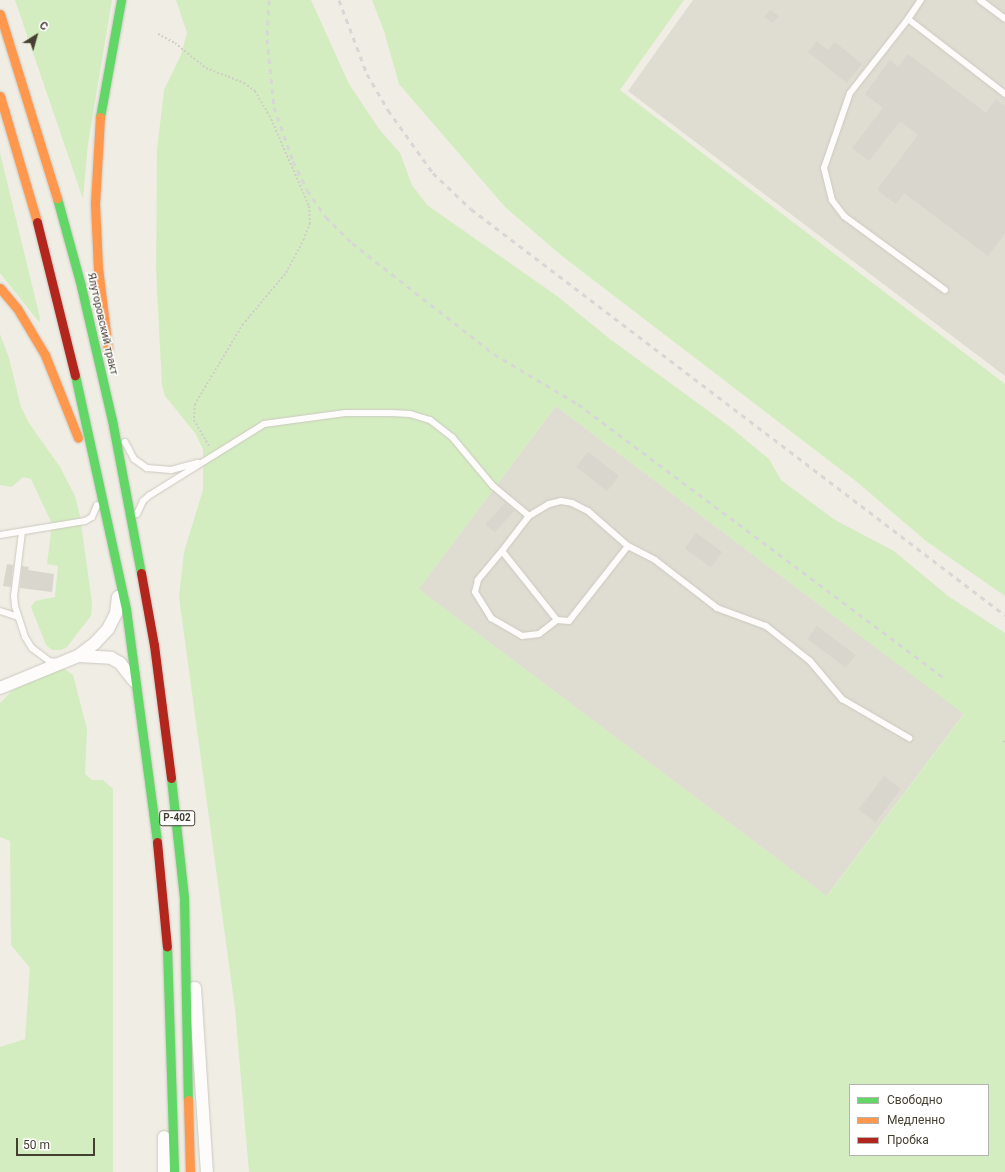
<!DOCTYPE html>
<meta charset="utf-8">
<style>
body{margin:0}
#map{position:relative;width:1005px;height:1172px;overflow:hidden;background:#efede4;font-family:Roboto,sans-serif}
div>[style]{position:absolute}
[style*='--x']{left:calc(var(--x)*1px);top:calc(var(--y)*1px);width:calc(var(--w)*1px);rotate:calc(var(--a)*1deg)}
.industrial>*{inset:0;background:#dfdcd2;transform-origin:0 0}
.green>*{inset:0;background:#d4edc0}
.building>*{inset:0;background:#d8d6cd;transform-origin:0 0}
.path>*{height:2px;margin-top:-1px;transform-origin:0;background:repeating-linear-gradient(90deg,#d0cec8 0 2px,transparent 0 4px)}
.roads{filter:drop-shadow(0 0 1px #cbc9c0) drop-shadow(0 0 1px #cbc9c0)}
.lane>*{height:6px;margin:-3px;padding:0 3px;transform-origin:3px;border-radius:3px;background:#fdfcfb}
.street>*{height:12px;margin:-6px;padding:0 6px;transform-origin:6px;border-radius:6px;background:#fdfcfb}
.fast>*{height:9px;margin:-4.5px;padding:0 4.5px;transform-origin:4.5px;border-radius:4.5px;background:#63d668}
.slow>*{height:9px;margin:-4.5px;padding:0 4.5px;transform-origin:4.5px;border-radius:4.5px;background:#ff974d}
.jam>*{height:9px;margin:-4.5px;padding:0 4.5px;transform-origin:4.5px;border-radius:4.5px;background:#b3261e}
.rail>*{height:3px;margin-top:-1.5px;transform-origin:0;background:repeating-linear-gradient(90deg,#d7d7d6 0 5px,transparent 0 10px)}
span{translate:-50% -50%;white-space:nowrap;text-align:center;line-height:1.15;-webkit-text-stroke:3px #fff;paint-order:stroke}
.shield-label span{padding:1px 3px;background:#fff;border:1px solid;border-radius:3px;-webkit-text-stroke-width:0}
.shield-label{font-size:10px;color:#444031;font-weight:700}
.street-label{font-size:11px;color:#444031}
.legend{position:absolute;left:849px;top:1084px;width:140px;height:72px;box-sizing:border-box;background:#fff;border:1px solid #b4b3ad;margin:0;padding:5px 7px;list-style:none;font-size:12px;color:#444031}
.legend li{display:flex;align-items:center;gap:8px;height:20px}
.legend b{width:20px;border:1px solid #b4b3ad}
.north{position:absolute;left:16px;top:16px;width:40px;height:40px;-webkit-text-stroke:3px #fff;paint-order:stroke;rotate:37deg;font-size:11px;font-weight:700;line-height:16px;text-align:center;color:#444031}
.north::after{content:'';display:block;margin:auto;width:14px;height:18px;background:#444031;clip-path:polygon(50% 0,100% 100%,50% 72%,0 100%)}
.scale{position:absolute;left:16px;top:1138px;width:79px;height:18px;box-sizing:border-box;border:2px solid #444031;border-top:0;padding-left:5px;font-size:12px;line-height:14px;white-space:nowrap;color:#444031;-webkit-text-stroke:3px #fff;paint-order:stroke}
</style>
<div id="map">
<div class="industrial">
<i style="clip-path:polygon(693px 0,1005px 0,1005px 376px,628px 91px)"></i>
<i style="left:556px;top:406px;width:511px;height:229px;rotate:37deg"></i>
</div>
<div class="green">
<i style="clip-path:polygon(15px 0,112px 0,88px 144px,83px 199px)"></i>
<i style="clip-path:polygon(evenodd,176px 0,311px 0,349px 84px,379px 129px,400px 153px,412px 185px,427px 205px,557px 296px,610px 339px,729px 426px,769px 459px,781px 480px,835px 520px,894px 551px,948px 596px,1005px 633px,1005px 1172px,249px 1172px,235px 1009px,179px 597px,184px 552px,203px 490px,203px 449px,195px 433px,165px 396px,162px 386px,156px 270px,157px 150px,164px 90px,181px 55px,187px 33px,176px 0,556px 406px,964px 714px,827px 896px,419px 589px,556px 406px,176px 0,850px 1085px,988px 1085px,988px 1155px,850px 1155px,850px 1085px)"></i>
<i style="clip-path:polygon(372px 0,684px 0,620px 90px,1005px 384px,1005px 596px,926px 541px,857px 482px,562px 256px,505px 207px,399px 84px,384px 31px)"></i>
<i style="clip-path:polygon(0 153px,40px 318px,39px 322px,0 273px)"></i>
<i style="clip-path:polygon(0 334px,9px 358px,21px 407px,29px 423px,60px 467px,75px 496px,80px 516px,92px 603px,91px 616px,66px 648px,60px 650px,52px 650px,46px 645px,31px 607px,35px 601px,55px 597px,58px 566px,47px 564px,52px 524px,31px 479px,23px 477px,12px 487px,0 485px)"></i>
<i style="clip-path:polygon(63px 668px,73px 675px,87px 729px,85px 774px,92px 780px,103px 780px,113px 789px,113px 1172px,0 1172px,0 1047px,25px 1039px,30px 968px,11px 945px,10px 841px,0 837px,0 703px,13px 690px,51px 670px)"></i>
</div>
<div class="building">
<i style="clip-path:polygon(770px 10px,779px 16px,773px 23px,764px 17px)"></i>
<i style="clip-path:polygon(817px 41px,828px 50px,835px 42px,862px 64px,847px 83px,808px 52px)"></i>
<i style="clip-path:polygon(908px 54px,986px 113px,996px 99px,1005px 106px,1005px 233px,988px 256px,904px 193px,896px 204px,877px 190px,918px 135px,900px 121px,869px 161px,852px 148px,883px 108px,865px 94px,890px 60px,898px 67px)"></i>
<i style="left:588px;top:452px;width:39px;height:19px;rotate:38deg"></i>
<i style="left:505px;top:503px;width:12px;height:29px;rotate:42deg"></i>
<i style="left:696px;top:533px;width:32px;height:19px;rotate:36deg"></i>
<i style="clip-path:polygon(7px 564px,13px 565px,11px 587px,3px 586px)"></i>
<i style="clip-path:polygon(22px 566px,29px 567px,28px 570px,54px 574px,52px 592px,20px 588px)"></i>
<i style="left:817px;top:626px;width:48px;height:16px;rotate:37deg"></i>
<i style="left:884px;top:776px;width:21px;height:42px;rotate:37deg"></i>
</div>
<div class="path">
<i style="--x:158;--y:34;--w:19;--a:28"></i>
<i style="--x:175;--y:43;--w:40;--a:39"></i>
<i style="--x:206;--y:68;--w:41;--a:21.5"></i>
<i style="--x:244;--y:83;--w:14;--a:36"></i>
<i style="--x:255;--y:91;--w:32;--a:60"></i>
<i style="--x:271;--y:119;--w:95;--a:66.4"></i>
<i style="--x:309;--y:206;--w:17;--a:87"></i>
<i style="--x:310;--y:223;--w:17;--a:111"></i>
<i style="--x:304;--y:239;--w:40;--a:118"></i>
<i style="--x:285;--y:274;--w:65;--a:130"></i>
<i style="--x:243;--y:324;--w:93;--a:121"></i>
<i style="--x:195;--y:404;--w:16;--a:94"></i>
<i style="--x:194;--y:420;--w:32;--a:60"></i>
<i style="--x:1003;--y:742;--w:3;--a:-45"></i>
</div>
<div class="roads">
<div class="lane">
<i style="--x:980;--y:0;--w:31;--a:37"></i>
<i style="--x:908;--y:19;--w:23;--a:-56"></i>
<i style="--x:945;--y:290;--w:125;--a:-143.8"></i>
<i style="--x:844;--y:216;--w:20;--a:-127"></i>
<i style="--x:832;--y:200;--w:33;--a:-104"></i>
<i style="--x:824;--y:168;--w:79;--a:-70.9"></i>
<i style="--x:850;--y:93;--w:94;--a:-51.9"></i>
<i style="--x:908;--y:19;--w:123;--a:37.7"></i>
<i style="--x:125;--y:442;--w:19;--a:62"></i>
<i style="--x:134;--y:459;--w:16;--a:35"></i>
<i style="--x:147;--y:468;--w:24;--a:5"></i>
<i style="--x:171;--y:470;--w:28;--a:-15"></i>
<i style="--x:137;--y:514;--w:14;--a:-65"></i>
<i style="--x:143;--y:501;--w:9;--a:-41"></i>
<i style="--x:150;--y:495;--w:134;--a:-31.9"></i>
<i style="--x:264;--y:424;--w:82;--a:-7.7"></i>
<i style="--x:345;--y:413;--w:46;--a:0"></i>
<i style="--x:391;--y:413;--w:19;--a:3"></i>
<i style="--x:410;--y:414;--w:21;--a:17"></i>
<i style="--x:430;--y:420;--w:28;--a:38"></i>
<i style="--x:452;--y:437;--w:64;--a:50.1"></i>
<i style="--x:493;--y:486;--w:47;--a:39.8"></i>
<i style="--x:22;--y:532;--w:64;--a:97.1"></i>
<i style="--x:14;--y:596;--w:10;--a:84"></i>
<i style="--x:15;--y:606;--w:33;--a:72"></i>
<i style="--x:25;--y:637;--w:13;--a:58"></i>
<i style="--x:32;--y:648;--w:21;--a:37"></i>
<i style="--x:49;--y:661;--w:9;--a:6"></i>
<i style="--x:0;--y:535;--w:86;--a:-9.4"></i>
<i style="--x:85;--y:521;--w:8;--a:-30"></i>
<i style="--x:92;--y:517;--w:13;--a:-67"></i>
<i style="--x:628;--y:546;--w:95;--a:128.2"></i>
<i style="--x:569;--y:621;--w:12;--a:-175"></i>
<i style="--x:557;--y:620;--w:88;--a:-128.6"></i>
<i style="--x:502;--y:551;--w:44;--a:-52.4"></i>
<i style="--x:529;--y:516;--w:23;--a:-31"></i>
<i style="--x:549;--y:504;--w:12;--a:-14"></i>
<i style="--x:561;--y:501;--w:11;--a:10"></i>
<i style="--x:572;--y:503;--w:18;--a:27"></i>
<i style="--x:588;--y:511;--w:53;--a:41.2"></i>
<i style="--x:628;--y:546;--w:30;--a:27"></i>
<i style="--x:655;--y:560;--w:78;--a:37.7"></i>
<i style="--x:717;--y:608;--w:52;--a:20.2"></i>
<i style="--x:766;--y:626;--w:56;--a:38.5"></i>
<i style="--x:810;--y:661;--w:50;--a:49.9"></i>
<i style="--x:842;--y:699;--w:78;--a:30.2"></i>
<i style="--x:502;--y:551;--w:38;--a:130"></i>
<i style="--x:478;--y:580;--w:12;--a:104"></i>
<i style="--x:475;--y:592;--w:31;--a:58"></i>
<i style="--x:491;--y:618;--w:36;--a:30"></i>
<i style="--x:522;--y:636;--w:17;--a:-7"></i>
<i style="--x:539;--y:634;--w:23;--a:-38"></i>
<i style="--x:0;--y:611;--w:19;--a:18"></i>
</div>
<div class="street">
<i style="--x:78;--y:656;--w:21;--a:-37"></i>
<i style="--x:95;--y:643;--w:19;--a:-47"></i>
<i style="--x:108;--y:629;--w:18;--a:-63"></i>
<i style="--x:116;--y:613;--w:16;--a:-83"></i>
<i style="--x:0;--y:688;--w:84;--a:-22.3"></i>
<i style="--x:78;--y:656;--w:33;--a:3"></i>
<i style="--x:111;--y:658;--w:10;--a:29"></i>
<i style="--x:120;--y:663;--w:23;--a:52"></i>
<i style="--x:195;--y:988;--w:184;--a:86.3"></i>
<i style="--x:164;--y:1137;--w:35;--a:90"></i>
</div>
<div class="fast">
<i style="--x:100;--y:117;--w:119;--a:-79.8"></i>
<i style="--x:57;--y:198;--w:91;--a:74.7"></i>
<i style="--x:81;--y:286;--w:138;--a:77"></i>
<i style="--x:112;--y:420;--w:156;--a:79.3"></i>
<i style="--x:75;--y:375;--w:239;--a:77.7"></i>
<i style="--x:126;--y:609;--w:235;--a:82.4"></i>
<i style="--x:171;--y:778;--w:121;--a:83.8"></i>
<i style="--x:184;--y:898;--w:202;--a:88.9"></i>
<i style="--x:167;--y:947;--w:225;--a:88.2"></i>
</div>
<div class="slow">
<i style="--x:0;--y:14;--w:193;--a:72.8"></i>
<i style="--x:0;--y:96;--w:131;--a:73.6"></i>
<i style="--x:100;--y:117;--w:87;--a:93.3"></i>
<i style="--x:95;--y:204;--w:64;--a:87.3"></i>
<i style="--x:98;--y:268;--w:83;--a:83"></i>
<i style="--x:0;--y:288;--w:26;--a:50"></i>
<i style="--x:17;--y:308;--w:55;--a:59.2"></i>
<i style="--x:45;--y:355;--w:89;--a:68.3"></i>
<i style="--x:188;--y:1100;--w:72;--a:88.4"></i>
</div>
<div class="jam">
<i style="--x:37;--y:222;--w:158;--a:76.1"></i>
<i style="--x:141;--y:573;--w:73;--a:79.8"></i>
<i style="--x:154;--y:645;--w:134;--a:82.7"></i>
<i style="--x:157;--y:842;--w:105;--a:84.6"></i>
</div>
</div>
<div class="rail">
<i style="--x:269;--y:0;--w:39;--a:93"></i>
<i style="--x:267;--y:39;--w:68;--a:84.1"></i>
<i style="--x:274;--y:107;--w:57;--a:70.6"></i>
<i style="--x:293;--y:161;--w:32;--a:64"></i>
<i style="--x:307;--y:190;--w:33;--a:55"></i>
<i style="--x:326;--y:217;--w:37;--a:45"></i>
<i style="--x:352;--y:243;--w:180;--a:38"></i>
<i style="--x:494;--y:354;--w:98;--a:30.8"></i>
<i style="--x:578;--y:404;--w:457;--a:36.8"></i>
<i style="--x:339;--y:0;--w:79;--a:69.3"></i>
<i style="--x:367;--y:74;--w:42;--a:59.7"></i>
<i style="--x:388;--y:110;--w:77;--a:54.5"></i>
<i style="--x:433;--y:173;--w:52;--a:43.5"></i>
<i style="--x:471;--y:209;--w:671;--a:37.25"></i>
</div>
<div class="shield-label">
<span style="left:177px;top:818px">Р-402</span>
</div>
<div class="street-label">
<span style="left:102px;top:324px;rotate:77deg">Ялуторовский тракт</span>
</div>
<ul class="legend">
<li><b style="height:5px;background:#63d668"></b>Свободно</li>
<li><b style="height:5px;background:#ff974d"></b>Медленно</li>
<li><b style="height:5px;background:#b3261e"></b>Пробка</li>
</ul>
<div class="north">С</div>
<div class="scale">50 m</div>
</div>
